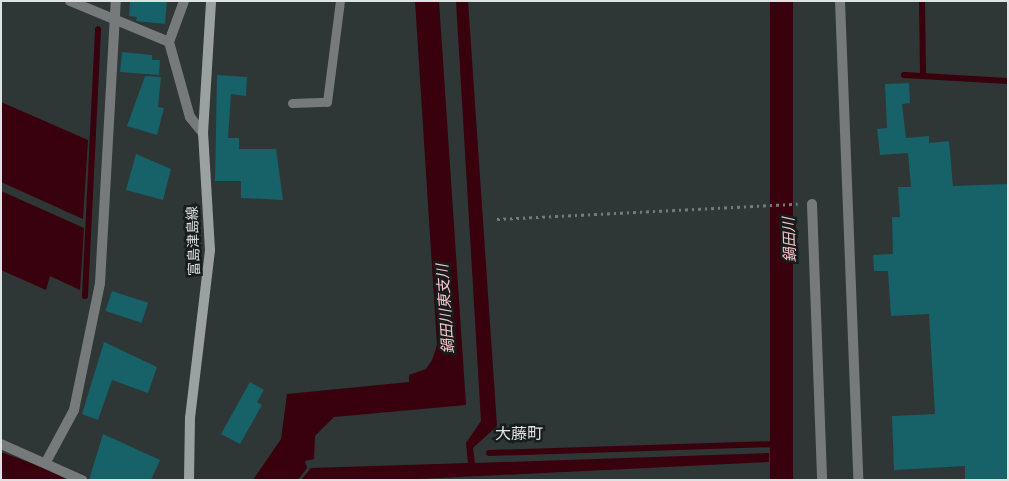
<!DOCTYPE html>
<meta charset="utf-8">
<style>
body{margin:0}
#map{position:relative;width:1009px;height:481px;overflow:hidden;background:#2f3636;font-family:"Fira Sans Condensed","Noto Sans JP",sans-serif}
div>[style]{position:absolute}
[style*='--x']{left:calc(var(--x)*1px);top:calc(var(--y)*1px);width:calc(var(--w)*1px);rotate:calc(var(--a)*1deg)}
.water>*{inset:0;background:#39000d;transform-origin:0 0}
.stream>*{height:6px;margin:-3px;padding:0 3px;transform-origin:3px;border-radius:3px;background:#39000d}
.building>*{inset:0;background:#176168;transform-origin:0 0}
.path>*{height:3px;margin-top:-1.5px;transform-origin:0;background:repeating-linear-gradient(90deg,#757a7a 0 2.5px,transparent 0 6.5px)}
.service>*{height:9px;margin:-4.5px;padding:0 4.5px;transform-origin:4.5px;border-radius:4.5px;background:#767a7a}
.minor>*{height:10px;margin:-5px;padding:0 5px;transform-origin:5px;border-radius:5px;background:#767a7a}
.tertiary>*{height:10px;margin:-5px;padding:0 5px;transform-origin:5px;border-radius:5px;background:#767a7a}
.secondary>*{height:10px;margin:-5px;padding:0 5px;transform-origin:5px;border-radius:5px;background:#9ba1a1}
span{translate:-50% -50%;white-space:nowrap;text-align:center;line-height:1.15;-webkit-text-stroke:5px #191c1d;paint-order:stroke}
.street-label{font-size:14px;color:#dee2e2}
.water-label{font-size:15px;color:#fac7cb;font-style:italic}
.quarter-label{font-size:16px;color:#dee2e2}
.frame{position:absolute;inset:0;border:2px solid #dee2e2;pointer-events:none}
</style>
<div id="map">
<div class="water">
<i style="clip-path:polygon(415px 1px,439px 1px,466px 405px,334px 417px,315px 436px,314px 459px,305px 461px,307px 468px,298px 480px,253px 480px,281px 439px,287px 394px,409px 382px,409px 375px,426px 369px,432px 360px,437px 345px)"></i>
<i style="clip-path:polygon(456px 1px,468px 1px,497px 426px,473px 448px,475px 463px,769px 453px,769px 462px,398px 480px,301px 480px,311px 468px,468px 463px,466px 443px,481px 421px)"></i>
<i style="left:770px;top:1px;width:23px;height:479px"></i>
<i style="clip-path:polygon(1px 102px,88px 140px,83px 219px,1px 182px)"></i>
<i style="clip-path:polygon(1px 191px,84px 228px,80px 290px,50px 276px,46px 290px,1px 270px)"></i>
<i style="clip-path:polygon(1px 452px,49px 470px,67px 480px,1px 480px)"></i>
</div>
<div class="stream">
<i style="--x:922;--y:1;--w:75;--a:89.2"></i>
<i style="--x:904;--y:75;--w:104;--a:3.3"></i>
<i style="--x:85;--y:296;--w:267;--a:-87.2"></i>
<i style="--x:489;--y:453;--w:282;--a:-1.8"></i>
</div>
<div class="building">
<i style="clip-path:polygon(130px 1px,167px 1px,165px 24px,136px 21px,137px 17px,129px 16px)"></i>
<i style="clip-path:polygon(122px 52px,152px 55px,152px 60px,160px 60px,159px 75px,120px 72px)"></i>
<i style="clip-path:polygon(217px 75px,247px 77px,246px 96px,231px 94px,228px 138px,239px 138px,239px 149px,276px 149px,283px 200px,241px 198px,241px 181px,215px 181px)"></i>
<i style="clip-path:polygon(145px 76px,161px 77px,158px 107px,164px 108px,157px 135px,127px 126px)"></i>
<i style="clip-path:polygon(909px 83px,910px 103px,902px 104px,906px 138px,929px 136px,929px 143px,949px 141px,953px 186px,1008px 184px,1008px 480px,965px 480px,965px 466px,894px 470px,892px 416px,935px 414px,929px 314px,891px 316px,888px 271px,874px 271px,873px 255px,893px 254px,892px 217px,900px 217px,898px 187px,911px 187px,908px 153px,880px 155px,877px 129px,887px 128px,885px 84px)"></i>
<i style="clip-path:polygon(136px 154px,171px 169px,163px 200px,126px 190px)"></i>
<i style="left:112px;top:291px;width:38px;height:21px;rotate:18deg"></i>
<i style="clip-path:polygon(104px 342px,157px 367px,148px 393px,112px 380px,98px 420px,82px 414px)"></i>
<i style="clip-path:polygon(250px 382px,264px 390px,257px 402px,262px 405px,240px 444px,221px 434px)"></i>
<i style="clip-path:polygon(103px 434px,160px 460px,151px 480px,89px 480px)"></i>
</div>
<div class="path">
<i style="--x:497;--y:219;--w:301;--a:-2.9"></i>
</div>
<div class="service">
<i style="--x:292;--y:103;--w:35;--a:-2"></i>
<i style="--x:327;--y:102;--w:102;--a:-82.7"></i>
</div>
<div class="minor">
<i style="--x:70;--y:1;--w:107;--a:22.5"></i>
<i style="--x:169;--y:42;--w:78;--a:74.4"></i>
<i style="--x:190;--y:117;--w:21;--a:51"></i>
<i style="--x:169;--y:42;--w:44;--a:-69.9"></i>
<i style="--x:812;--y:204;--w:276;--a:87.9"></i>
<i style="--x:1;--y:444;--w:89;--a:24"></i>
<i style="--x:46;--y:462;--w:59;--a:-61.7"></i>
<i style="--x:74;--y:410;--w:130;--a:-78.4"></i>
<i style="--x:100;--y:283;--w:282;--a:-86.8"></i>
</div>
<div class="tertiary">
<i style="--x:840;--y:1;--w:479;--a:87.8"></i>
</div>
<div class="secondary">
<i style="--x:189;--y:480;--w:62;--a:-89.1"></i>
<i style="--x:190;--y:418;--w:169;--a:-83.2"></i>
<i style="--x:210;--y:250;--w:117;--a:-93.4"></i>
<i style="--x:203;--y:133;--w:132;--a:-86.5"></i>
</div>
<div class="street-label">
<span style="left:194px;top:241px;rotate:-92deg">富島津島線</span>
</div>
<div class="water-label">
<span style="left:790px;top:240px;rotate:-92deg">鍋田川</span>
<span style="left:446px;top:309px;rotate:-94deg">鍋田川東支川</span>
</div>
<div class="quarter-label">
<span style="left:519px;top:434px">大藤町</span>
</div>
<div class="frame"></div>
</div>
